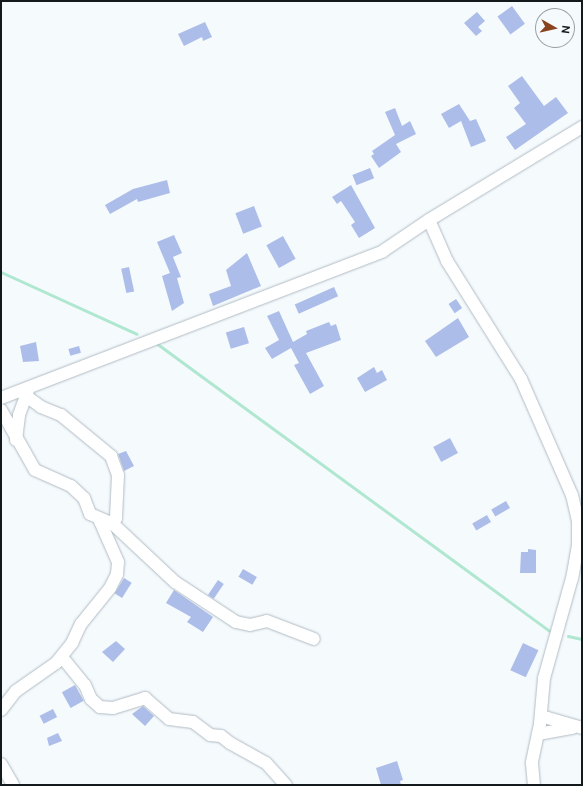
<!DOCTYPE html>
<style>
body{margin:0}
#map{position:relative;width:583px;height:786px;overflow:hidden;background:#f5fafd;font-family:"DM Sans",sans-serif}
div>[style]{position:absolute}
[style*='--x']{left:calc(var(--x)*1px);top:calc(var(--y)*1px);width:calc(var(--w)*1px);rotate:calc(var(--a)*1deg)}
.stream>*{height:3px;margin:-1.5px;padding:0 1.5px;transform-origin:1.5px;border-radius:1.5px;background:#b0e7d0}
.building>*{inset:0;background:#acbde9;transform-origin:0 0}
.roads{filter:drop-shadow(0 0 1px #b0bcc3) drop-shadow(0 0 1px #b0bcc3)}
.minor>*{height:12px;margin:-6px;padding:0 6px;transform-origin:6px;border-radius:6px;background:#fff}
span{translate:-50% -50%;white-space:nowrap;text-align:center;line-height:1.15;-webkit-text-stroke:3px #f5fafd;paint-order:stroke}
.frame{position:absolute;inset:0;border:2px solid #14191b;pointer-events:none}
.north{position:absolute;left:535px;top:8px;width:40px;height:40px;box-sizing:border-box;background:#f5fafd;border:1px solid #9ba0a3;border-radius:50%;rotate:98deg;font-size:11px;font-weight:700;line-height:16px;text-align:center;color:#14191b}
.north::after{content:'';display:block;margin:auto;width:14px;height:18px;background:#8a431f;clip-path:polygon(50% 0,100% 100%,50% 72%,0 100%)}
</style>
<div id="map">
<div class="stream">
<i style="--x:1;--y:272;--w:149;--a:24.5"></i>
<i style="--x:156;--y:343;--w:487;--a:36.2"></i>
<i style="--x:568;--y:636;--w:14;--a:12"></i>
</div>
<div class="building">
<i style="left:512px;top:6px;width:22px;height:18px;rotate:54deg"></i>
<i style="clip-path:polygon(477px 12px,485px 21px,478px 27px,482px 31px,476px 36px,464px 23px)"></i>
<i style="clip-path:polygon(205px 22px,212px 37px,203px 41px,202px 37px,184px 46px,178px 34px)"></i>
<i style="clip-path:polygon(522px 76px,544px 106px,556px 97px,568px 113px,515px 150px,506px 137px,526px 124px,514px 108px,520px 103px,508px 86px)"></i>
<i style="clip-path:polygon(459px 104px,470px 121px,476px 119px,486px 141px,471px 147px,461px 121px,449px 128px,441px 114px)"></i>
<i style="clip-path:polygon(395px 108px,402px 126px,410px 121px,416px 134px,396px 144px,401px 152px,379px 168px,371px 156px,374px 154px,372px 151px,395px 135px,385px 112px)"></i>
<i style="left:370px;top:168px;width:11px;height:19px;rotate:68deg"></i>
<i style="clip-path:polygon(167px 180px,170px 193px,138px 202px,137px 199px,110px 214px,105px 205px,133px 189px)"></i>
<i style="clip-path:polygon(351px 185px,375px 228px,359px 238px,351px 225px,355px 222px,341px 201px,337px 204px,332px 197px)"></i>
<i style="left:254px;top:206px;width:22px;height:20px;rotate:69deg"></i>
<i style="clip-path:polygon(174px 235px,182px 253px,173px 257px,181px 277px,177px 278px,184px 303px,172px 311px,162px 276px,170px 273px,157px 242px)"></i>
<i style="left:283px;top:236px;width:26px;height:19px;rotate:61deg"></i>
<i style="clip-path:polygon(247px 253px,261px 286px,213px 306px,209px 294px,231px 286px,226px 270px)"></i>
<i style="left:129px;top:267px;width:25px;height:8px;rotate:78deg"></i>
<i style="left:334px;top:287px;width:10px;height:43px;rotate:66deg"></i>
<i style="left:456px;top:299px;width:11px;height:9px;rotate:56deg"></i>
<i style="clip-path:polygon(279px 311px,293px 342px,307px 334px,306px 331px,329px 322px,331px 326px,336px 324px,341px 340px,306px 353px,324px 386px,310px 394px,294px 365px,299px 363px,291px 348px,272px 359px,265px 348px,279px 340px,267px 316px)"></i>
<i style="clip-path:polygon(458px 318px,469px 337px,436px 357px,425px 341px)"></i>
<i style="left:244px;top:327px;width:17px;height:19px;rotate:73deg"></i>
<i style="clip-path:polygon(36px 342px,39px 361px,23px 362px,20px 346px)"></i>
<i style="left:79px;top:346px;width:7px;height:11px;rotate:74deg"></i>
<i style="clip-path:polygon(374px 367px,377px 373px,382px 370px,387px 380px,365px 392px,357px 378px)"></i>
<i style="left:450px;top:438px;width:17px;height:19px;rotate:62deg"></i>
<i style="clip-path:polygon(126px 451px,134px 466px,124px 471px,118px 454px)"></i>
<i style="left:506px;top:501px;width:8px;height:17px;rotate:60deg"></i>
<i style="left:487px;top:515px;width:8px;height:17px;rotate:60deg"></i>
<i style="clip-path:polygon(528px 549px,536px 550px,536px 573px,520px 573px,521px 552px,528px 552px)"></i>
<i style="left:243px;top:569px;width:16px;height:9px;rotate:30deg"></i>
<i style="left:124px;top:578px;width:9px;height:18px;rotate:32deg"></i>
<i style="left:218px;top:580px;width:7px;height:18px;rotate:34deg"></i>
<i style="clip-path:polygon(174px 590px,213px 617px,203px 632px,187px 622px,191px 617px,166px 603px)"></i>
<i style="clip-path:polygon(116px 641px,125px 649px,113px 662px,102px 652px)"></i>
<i style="left:523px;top:643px;width:17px;height:30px;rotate:25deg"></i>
<i style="left:75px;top:685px;width:18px;height:15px;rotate:61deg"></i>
<i style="clip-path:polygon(143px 706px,154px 716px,145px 726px,132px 714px)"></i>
<i style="left:53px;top:709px;width:9px;height:15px;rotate:63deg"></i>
<i style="clip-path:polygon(58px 733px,62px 741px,49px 746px,47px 738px)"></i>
<i style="clip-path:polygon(397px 761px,403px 780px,400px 781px,401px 785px,381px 785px,376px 768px)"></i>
</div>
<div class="roads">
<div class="minor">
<i style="--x:429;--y:220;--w:45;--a:66.3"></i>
<i style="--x:447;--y:261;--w:139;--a:57.9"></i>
<i style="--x:521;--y:379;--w:127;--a:66.3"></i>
<i style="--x:572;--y:495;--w:26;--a:77"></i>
<i style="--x:578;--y:520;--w:25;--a:90"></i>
<i style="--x:578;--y:545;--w:34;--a:100"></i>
<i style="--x:572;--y:578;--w:104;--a:105.6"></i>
<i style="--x:544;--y:678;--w:46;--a:95"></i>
<i style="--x:540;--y:724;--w:40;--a:102"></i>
<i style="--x:532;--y:763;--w:22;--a:85"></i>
<i style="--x:26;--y:396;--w:19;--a:36"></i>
<i style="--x:41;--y:407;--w:22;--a:22"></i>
<i style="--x:61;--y:415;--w:65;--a:39.4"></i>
<i style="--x:111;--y:456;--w:20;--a:70"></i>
<i style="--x:118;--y:475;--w:43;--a:92.7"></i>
<i style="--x:116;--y:518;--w:7;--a:117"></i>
<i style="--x:1;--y:398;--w:409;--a:-21"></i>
<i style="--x:383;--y:251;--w:55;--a:-34"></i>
<i style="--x:429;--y:220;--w:179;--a:-31.3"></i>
<i style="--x:1;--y:410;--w:69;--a:60.5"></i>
<i style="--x:35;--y:470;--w:39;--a:24"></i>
<i style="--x:71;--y:486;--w:18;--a:43"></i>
<i style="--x:84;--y:498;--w:17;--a:69"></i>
<i style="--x:90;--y:514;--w:25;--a:23"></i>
<i style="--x:113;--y:524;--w:85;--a:43.1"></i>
<i style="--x:175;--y:582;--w:73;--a:33.3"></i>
<i style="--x:236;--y:622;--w:14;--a:12"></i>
<i style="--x:250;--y:625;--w:17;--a:-13"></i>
<i style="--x:267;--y:621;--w:50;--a:21"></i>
<i style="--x:16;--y:440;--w:25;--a:-83"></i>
<i style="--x:19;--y:415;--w:27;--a:-70"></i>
<i style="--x:62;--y:657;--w:36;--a:51"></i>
<i style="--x:85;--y:685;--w:15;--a:67"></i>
<i style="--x:91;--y:699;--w:12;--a:42"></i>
<i style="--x:100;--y:707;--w:13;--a:4"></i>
<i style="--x:113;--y:708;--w:34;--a:-17"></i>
<i style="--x:145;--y:698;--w:32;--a:41"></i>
<i style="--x:169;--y:719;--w:24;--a:7"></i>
<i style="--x:193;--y:722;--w:21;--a:37"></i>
<i style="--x:210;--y:735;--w:11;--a:5"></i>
<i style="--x:221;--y:736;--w:11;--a:38"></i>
<i style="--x:230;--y:743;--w:41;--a:29.1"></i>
<i style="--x:266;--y:763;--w:30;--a:48"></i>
<i style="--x:1;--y:710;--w:24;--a:-52"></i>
<i style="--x:16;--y:691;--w:49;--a:-35"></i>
<i style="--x:56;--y:663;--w:26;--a:-51"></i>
<i style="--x:72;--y:643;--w:21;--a:-65"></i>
<i style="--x:81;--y:624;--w:46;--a:-51.1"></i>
<i style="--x:110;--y:588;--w:16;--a:-63"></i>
<i style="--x:117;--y:574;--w:12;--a:-85"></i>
<i style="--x:118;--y:562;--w:47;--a:-113.8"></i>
<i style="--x:541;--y:716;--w:43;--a:16.3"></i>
<i style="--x:538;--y:734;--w:35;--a:-10"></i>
<i style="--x:1;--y:764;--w:24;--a:60"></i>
</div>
</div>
<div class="frame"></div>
<div class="north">N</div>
</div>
